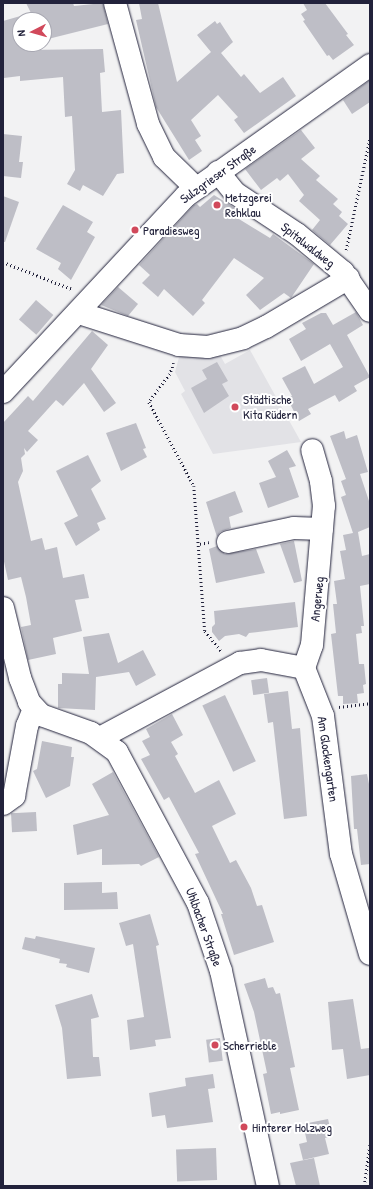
<!DOCTYPE html>
<meta charset="utf-8">
<style>
body{margin:0}
#map{position:relative;width:373px;height:1189px;overflow:hidden;background:#f2f2f3;font-family:"Patrick Hand",sans-serif}
div>[style]{position:absolute}
[style*='--x']{left:calc(var(--x)*1px);top:calc(var(--y)*1px);width:calc(var(--w)*1px);rotate:calc(var(--a)*1deg)}
.built>*{inset:0;background:#e2e2e6}
.building>*{inset:0;background:#bebec6;transform-origin:0 0}
.path>*{height:2.5px;margin-top:-1.25px;transform-origin:0;background:repeating-linear-gradient(90deg,#22223b 0 1px,transparent 0 4px)}
.roads{filter:drop-shadow(0 0 1px #22223b) drop-shadow(0 0 1px #22223b)}
.minor>*{height:22px;margin:-11px;padding:0 11px;transform-origin:11px;border-radius:11px;background:#fff}
.dots>*{width:11px;height:11px;translate:-50% -50%;box-sizing:border-box;border:2px solid #fff;border-radius:50%}
span{translate:-50% -50%;white-space:nowrap;text-align:center;line-height:1.15;-webkit-text-stroke:4px #fff;paint-order:stroke}
.street-label{font-size:13px;color:#22223b}
.poi-label{font-size:13px;color:#22223b}
.left{translate:0 -50%;text-align:left}
.frame{position:absolute;inset:0;border:4px solid #22223b;pointer-events:none}
.north{position:absolute;left:12px;top:12px;width:40px;height:40px;box-sizing:border-box;background:#fff;border:1px solid #a7a7b1;border-radius:50%;rotate:264deg;font-size:11px;font-weight:700;line-height:16px;text-align:center;color:#22223b}
.north::after{content:'';display:block;margin:auto;width:14px;height:18px;background:#d1495b;clip-path:polygon(50% 0,100% 100%,50% 72%,0 100%)}
</style>
<div id="map">
<div class="built">
<i style="clip-path:polygon(181px 350px,217px 350px,225px 364px,250px 350px,301px 442px,213px 454px,181px 394px,185px 391px,175px 372px)"></i>
</div>
<div class="building">
<i style="clip-path:polygon(26px 3px,73px 3px,74px 6px,103px 3px,108px 24px,44px 40px,44px 20px,20px 20px,20px 44px,30px 44px,24px 45px,24px 50px,103px 49px,105px 72px,100px 73px,102px 112px,121px 110px,124px 173px,117px 174px,103px 196px,83px 185px,80px 191px,67px 184px,75px 170px,72px 116px,65px 117px,63px 77px,20px 81px,20px 76px,4px 78px,3px 21px,31px 13px)"></i>
<i style="clip-path:polygon(139px 3px,158px 3px,177px 82px,211px 52px,197px 35px,215px 21px,217px 24px,220px 22px,233px 42px,221px 53px,241px 77px,244px 74px,260px 93px,283px 77px,296px 96px,244px 133px,234px 120px,238px 117px,218px 95px,191px 120px,201px 136px,195px 140px,202px 151px,189px 160px,156px 107px,136px 20px,142px 19px)"></i>
<i style="clip-path:polygon(303px 3px,325px 3px,348px 34px,346px 35px,354px 45px,333px 60px,329px 55px,327px 56px,303px 21px,305px 20px,301px 14px,307px 10px)"></i>
<i style="clip-path:polygon(370px 80px,370px 102px,352px 114px,343px 100px)"></i>
<i style="clip-path:polygon(301px 130px,315px 148px,301px 159px,320px 176px,316px 180px,338px 199px,333px 204px,342px 212px,339px 216px,348px 224px,330px 245px,312px 230px,320px 220px,299px 201px,304px 195px,288px 174px,280px 181px,277px 178px,261px 190px,245px 169px)"></i>
<i style="clip-path:polygon(3px 134px,22px 136px,19px 162px,23px 162px,21px 178px,3px 176px)"></i>
<i style="clip-path:polygon(214px 195px,238px 210px,234px 216px,270px 238px,273px 234px,314px 264px,291px 298px,284px 293px,260px 310px,246px 295px,264px 278px,234px 258px,202px 300px,205px 303px,193px 316px,164px 289px,158px 297px,142px 283px,150px 275px,139px 265px,194px 205px,197px 204px,200px 207px)"></i>
<i style="clip-path:polygon(3px 196px,19px 202px,5px 242px,3px 242px)"></i>
<i style="clip-path:polygon(63px 205px,93px 222px,87px 232px,95px 237px,71px 280px,58px 269px,61px 263px,36px 249px)"></i>
<i style="clip-path:polygon(118px 287px,138px 304px,128px 316px,101px 305px)"></i>
<i style="left:36px;top:300px;width:23px;height:26px;rotate:41deg"></i>
<i style="clip-path:polygon(356px 312px,363px 325px,347px 335px,370px 377px,354px 386px,357px 391px,339px 402px,335px 395px,308px 409px,311px 414px,299px 421px,287px 398px,292px 396px,282px 378px,305px 366px,314px 384px,343px 367px,330px 344px,301px 361px,289px 339px,306px 329px,302px 323px,321px 313px,326px 313px,333px 325px)"></i>
<i style="clip-path:polygon(92px 331px,108px 345px,91px 369px,116px 403px,104px 412px,84px 383px,63px 406px,56px 400px,28px 431px,38px 440px,27px 452px,24px 448px,25px 454px,21px 458px,23px 471px,18px 482px,31px 541px,42px 538px,45px 550px,57px 547px,63px 578px,84px 574px,89px 598px,75px 600px,82px 631px,53px 638px,56px 654px,28px 660px,21px 627px,31px 625px,26px 597px,21px 577px,8px 580px,3px 557px,3px 423px,28px 396px,33px 401px)"></i>
<i style="clip-path:polygon(217px 362px,228px 381px,222px 384px,229px 396px,204px 413px,191px 388px,207px 379px,202px 370px)"></i>
<i style="clip-path:polygon(136px 423px,146px 448px,143px 449px,147px 457px,121px 471px,106px 433px)"></i>
<i style="clip-path:polygon(344px 431px,346px 439px,357px 435px,368px 472px,360px 474px,370px 504px,370px 527px,358px 532px,362px 556px,370px 554px,370px 584px,360px 586px,364px 626px,361px 626px,362px 633px,356px 634px,359px 664px,364px 664px,366px 684px,363px 685px,364px 693px,357px 694px,358px 703px,343px 704px,343px 696px,338px 696px,331px 634px,336px 633px,333px 604px,337px 604px,334px 581px,345px 579px,340px 551px,346px 550px,343px 535px,353px 533px,341px 497px,346px 495px,341px 481px,346px 479px,330px 436px)"></i>
<i style="clip-path:polygon(287px 450px,296px 466px,289px 468px,299px 497px,268px 508px,259px 483px,276px 477px,268px 461px)"></i>
<i style="clip-path:polygon(88px 455px,101px 481px,91px 489px,106px 519px,97px 523px,100px 530px,76px 546px,64px 523px,78px 516px,56px 471px)"></i>
<i style="clip-path:polygon(235px 491px,243px 512px,229px 517px,231px 528px,220px 532px,217px 537px,206px 502px)"></i>
<i style="clip-path:polygon(294px 541px,302px 581px,294px 583px,280px 544px)"></i>
<i style="clip-path:polygon(217px 546px,225px 554px,256px 549px,265px 573px,216px 583px,209px 549px)"></i>
<i style="clip-path:polygon(295px 602px,298px 627px,249px 633px,246px 637px,239px 634px,225px 636px,219px 641px,212px 632px,212px 627px,215px 624px,214px 611px)"></i>
<i style="clip-path:polygon(109px 633px,118px 663px,143px 650px,156px 675px,136px 686px,129px 672px,96px 677px,95px 710px,58px 708px,58px 684px,62px 684px,62px 673px,89px 674px,83px 637px)"></i>
<i style="left:267px;top:678px;width:15px;height:16px;rotate:82deg"></i>
<i style="clip-path:polygon(288px 691px,292px 729px,300px 728px,307px 816px,284px 819px,273px 722px,268px 723px,264px 694px)"></i>
<i style="left:225px;top:695px;width:73px;height:25px;rotate:65deg"></i>
<i style="clip-path:polygon(172px 714px,183px 735px,171px 742px,178px 754px,175px 756px,195px 793px,219px 780px,236px 814px,212px 826px,230px 863px,236px 860px,251px 888px,257px 906px,262px 905px,274px 942px,234px 955px,221px 914px,223px 914px,195px 854px,199px 853px,169px 797px,164px 800px,141px 759px,150px 755px,142px 741px,150px 737px,146px 729px)"></i>
<i style="clip-path:polygon(42px 741px,72px 747px,71px 757px,74px 757px,70px 786px,46px 798px,33px 771px,37px 769px)"></i>
<i style="clip-path:polygon(113px 772px,159px 857px,141px 866px,139px 864px,102px 865px,102px 849px,77px 855px,73px 825px,109px 815px,92px 784px)"></i>
<i style="clip-path:polygon(367px 774px,370px 789px,370px 864px,361px 865px,357px 829px,354px 829px,351px 776px)"></i>
<i style="left:36px;top:812px;width:19px;height:25px;rotate:87deg"></i>
<i style="clip-path:polygon(102px 882px,102px 893px,117px 892px,118px 909px,64px 910px,64px 883px)"></i>
<i style="clip-path:polygon(150px 914px,159px 945px,156px 946px,171px 1038px,155px 1040px,156px 1046px,130px 1050px,127px 1020px,144px 1017px,133px 944px,126px 946px,119px 923px)"></i>
<i style="clip-path:polygon(36px 936px,95px 948px,89px 973px,66px 967px,67px 964px,59px 963px,60px 959px,22px 949px,25px 937px,35px 939px)"></i>
<i style="clip-path:polygon(265px 978px,268px 988px,273px 987px,276px 994px,280px 993px,295px 1067px,290px 1068px,299px 1110px,280px 1114px,280px 1112px,271px 1114px,263px 1074px,267px 1073px,254px 1012px,244px 984px)"></i>
<i style="clip-path:polygon(92px 994px,99px 1017px,91px 1019px,93px 1057px,99px 1057px,101px 1076px,67px 1079px,62px 1028px,55px 1005px)"></i>
<i style="clip-path:polygon(353px 999px,361px 1049px,369px 1048px,370px 1075px,347px 1079px,343px 1049px,332px 1050px,328px 1002px)"></i>
<i style="left:220px;top:1038px;width:23px;height:14px;rotate:83deg"></i>
<i style="clip-path:polygon(213px 1074px,215px 1088px,208px 1089px,213px 1122px,167px 1128px,165px 1115px,152px 1117px,149px 1093px,186px 1086px,185px 1078px)"></i>
<i style="clip-path:polygon(328px 1119px,332px 1136px,325px 1138px,329px 1154px,303px 1160px,299px 1144px,307px 1142px,303px 1124px)"></i>
<i style="left:216px;top:1148px;width:32px;height:40px;rotate:88deg"></i>
<i style="clip-path:polygon(314px 1158px,320px 1186px,296px 1186px,290px 1163px)"></i>
</div>
<div class="path">
<i style="--x:346;--y:250;--w:116;--a:-78"></i>
<i style="--x:3;--y:262;--w:74;--a:21.4"></i>
<i style="--x:174;--y:363;--w:12;--a:110"></i>
<i style="--x:170;--y:374;--w:35;--a:127"></i>
<i style="--x:149;--y:402;--w:95;--a:61.8"></i>
<i style="--x:194;--y:486;--w:145;--a:85.7"></i>
<i style="--x:205;--y:631;--w:27;--a:51"></i>
<i style="--x:200;--y:544;--w:9;--a:-13"></i>
<i style="--x:339;--y:707;--w:31;--a:-7"></i>
<i style="--x:364;--y:1186;--w:44;--a:-82.2"></i>
</div>
<div class="roads">
<div class="minor">
<i style="--x:115;--y:3;--w:125;--a:74.7"></i>
<i style="--x:148;--y:124;--w:37;--a:64"></i>
<i style="--x:164;--y:157;--w:45;--a:44.1"></i>
<i style="--x:218;--y:172;--w:27;--a:51"></i>
<i style="--x:235;--y:193;--w:74;--a:33.5"></i>
<i style="--x:297;--y:234;--w:60;--a:39.6"></i>
<i style="--x:343;--y:272;--w:47;--a:55.3"></i>
<i style="--x:79;--y:313;--w:105;--a:17.7"></i>
<i style="--x:179;--y:345;--w:29;--a:4"></i>
<i style="--x:208;--y:347;--w:36;--a:-14"></i>
<i style="--x:243;--y:338;--w:25;--a:-26"></i>
<i style="--x:266;--y:327;--w:96;--a:-30.6"></i>
<i style="--x:3;--y:392;--w:268;--a:-47"></i>
<i style="--x:186;--y:196;--w:226;--a:-35.4"></i>
<i style="--x:228;--y:542;--w:67;--a:-12"></i>
<i style="--x:294;--y:528;--w:28;--a:2"></i>
<i style="--x:3;--y:608;--w:72;--a:76.3"></i>
<i style="--x:20;--y:678;--w:26;--a:69"></i>
<i style="--x:29;--y:702;--w:18;--a:47"></i>
<i style="--x:41;--y:715;--w:53;--a:19.8"></i>
<i style="--x:91;--y:733;--w:32;--a:36"></i>
<i style="--x:117;--y:752;--w:171;--a:61.8"></i>
<i style="--x:198;--y:903;--w:72;--a:71.3"></i>
<i style="--x:221;--y:971;--w:220;--a:77.7"></i>
<i style="--x:304;--y:668;--w:52;--a:68.4"></i>
<i style="--x:323;--y:716;--w:139;--a:82.6"></i>
<i style="--x:341;--y:854;--w:104;--a:73.8"></i>
<i style="--x:304;--y:668;--w:24;--a:-71"></i>
<i style="--x:312;--y:645;--w:140;--a:-85.1"></i>
<i style="--x:324;--y:506;--w:25;--a:-97"></i>
<i style="--x:321;--y:481;--w:32;--a:-106"></i>
<i style="--x:100;--y:738;--w:159;--a:-28.2"></i>
<i style="--x:240;--y:663;--w:21;--a:-8"></i>
<i style="--x:261;--y:660;--w:44;--a:10.5"></i>
<i style="--x:3;--y:804;--w:14;--a:-36"></i>
<i style="--x:14;--y:796;--w:71;--a:-79.5"></i>
<i style="--x:27;--y:726;--w:18;--a:-68"></i>
</div>
</div>
<div class="dots">
<i style="left:217px;top:205px;background:#d1495b"></i>
<i style="left:135px;top:230px;background:#d1495b"></i>
<i style="left:235px;top:407px;background:#d1495b"></i>
<i style="left:215px;top:1045px;background:#d1495b"></i>
<i style="left:244px;top:1127px;background:#d1495b"></i>
</div>
<div class="street-label">
<span style="left:218px;top:174px;rotate:-36deg">Sulzgrieser Straße</span>
<span style="left:308px;top:245px;rotate:38deg">Spitalwaldweg</span>
<span style="left:317px;top:599px;rotate:-84deg">Angerweg</span>
<span style="left:328px;top:759px;rotate:82deg">Am Glockengarten</span>
<span style="left:204px;top:927px;rotate:70deg">Uhlbacher Straße</span>
</div>
<div class="poi-label">
<span class="left" style="left:225px;top:205px">Metzgerei<br>Rehklau</span>
<span class="left" style="left:143px;top:230px">Paradiesweg</span>
<span class="left" style="left:243px;top:407px">Städtische<br>Kita Rüdern</span>
<span class="left" style="left:223px;top:1045px">Scherrieble</span>
<span class="left" style="left:252px;top:1127px">Hinterer Holzweg</span>
</div>
<div class="frame"></div>
<div class="north">N</div>
</div>
